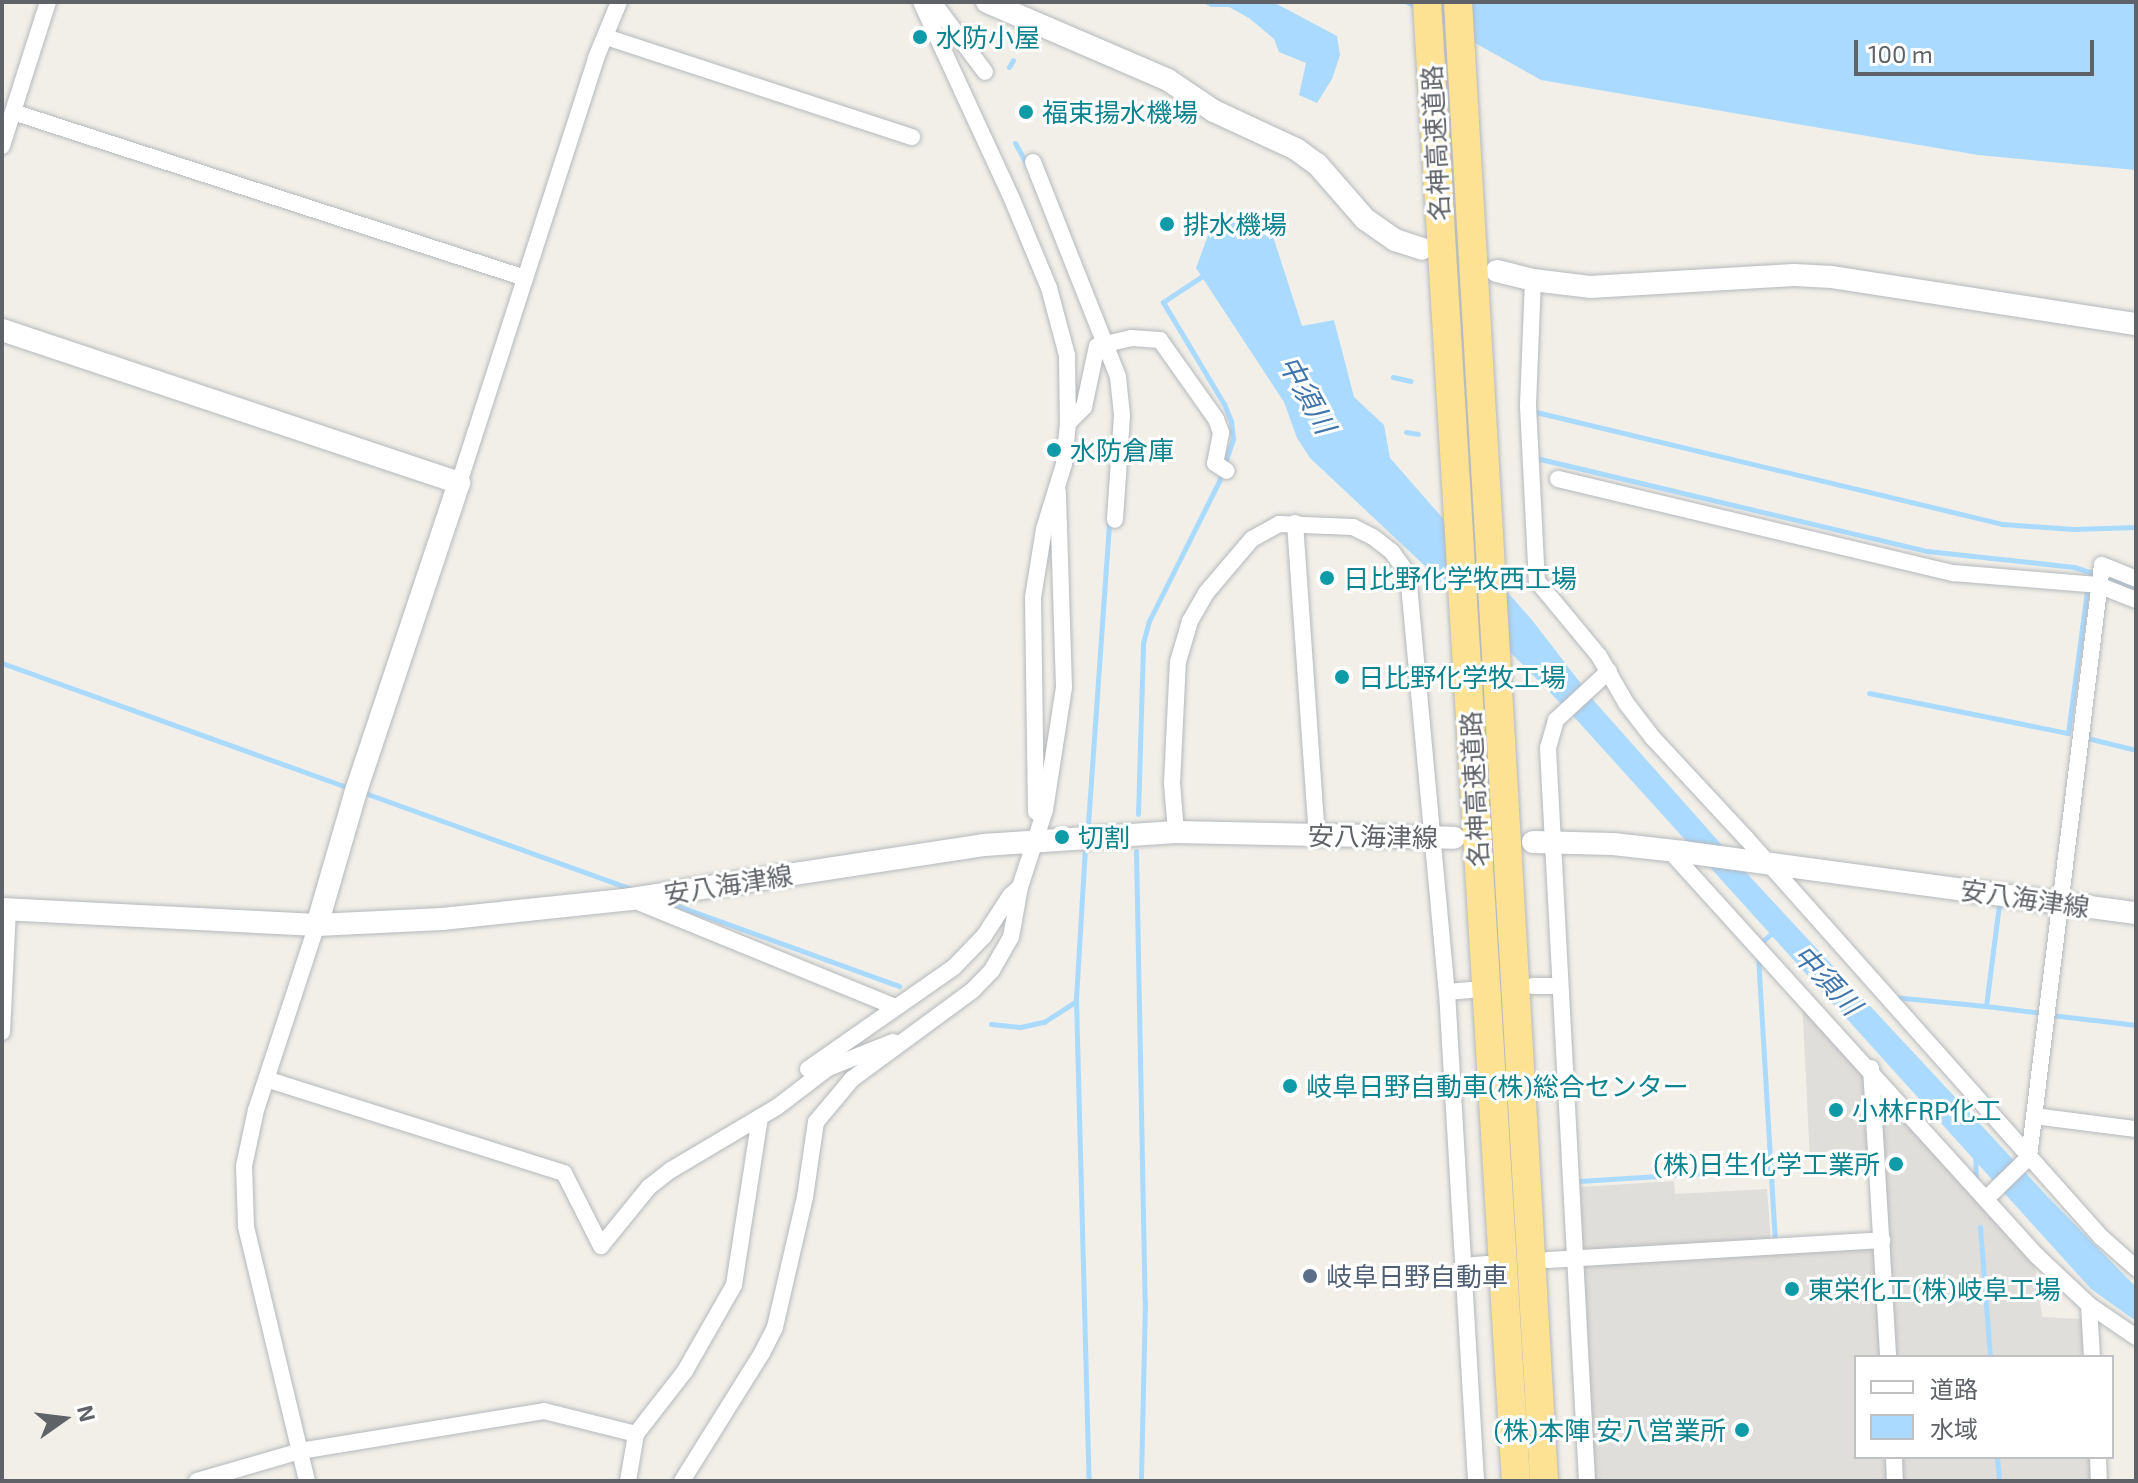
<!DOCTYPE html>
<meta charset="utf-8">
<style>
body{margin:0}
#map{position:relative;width:2138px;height:1483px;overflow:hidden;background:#f1efe8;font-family:"Exo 2","Noto Sans JP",sans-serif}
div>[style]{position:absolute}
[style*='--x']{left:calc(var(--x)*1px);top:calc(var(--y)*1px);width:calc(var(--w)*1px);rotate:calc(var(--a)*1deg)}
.industrial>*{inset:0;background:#e0deda}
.water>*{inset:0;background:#aadaff}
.stream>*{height:5px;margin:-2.5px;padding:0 2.5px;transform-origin:2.5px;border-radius:2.5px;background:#aadaff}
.roads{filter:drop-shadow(0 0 2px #b5b8bc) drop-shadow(0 0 2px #b5b8bc)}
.street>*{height:16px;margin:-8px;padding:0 8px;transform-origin:8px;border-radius:8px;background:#fff}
.secondary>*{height:22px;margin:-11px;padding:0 11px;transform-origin:11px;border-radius:11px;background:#fff}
.highway>*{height:28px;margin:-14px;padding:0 14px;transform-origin:14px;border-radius:14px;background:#fde293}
.dots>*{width:22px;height:22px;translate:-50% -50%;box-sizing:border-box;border:4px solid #fff;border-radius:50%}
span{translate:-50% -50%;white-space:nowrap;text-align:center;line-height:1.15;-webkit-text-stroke:6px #fff;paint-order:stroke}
.culture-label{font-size:26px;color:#0d838f}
.left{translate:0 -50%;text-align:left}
.right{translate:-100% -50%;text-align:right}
.street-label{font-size:26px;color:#5f6368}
.service-label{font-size:26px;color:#4e5e75}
.water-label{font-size:28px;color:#4174aa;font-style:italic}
.frame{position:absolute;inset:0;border:4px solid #5f6368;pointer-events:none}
.legend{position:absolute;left:1854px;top:1355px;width:260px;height:104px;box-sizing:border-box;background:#fff;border:2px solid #bfc1c3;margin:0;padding:10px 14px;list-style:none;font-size:24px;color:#5f6368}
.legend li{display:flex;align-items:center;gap:16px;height:40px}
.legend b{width:40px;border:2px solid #bfc1c3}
.north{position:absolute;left:24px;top:1379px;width:80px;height:80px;-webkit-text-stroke:6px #fff;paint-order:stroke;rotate:76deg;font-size:22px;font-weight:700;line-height:32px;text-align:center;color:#5f6368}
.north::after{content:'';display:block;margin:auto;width:28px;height:36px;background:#5f6368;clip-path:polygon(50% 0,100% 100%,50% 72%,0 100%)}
.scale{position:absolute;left:1854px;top:40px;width:240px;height:36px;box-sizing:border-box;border:4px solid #5f6368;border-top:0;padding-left:10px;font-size:24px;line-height:28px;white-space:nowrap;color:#5f6368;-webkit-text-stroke:6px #fff;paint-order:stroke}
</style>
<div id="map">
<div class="industrial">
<i style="clip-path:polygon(1802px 1000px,2034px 1257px,2042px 1317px,2084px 1319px,2086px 1357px,1856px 1357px,1856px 1457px,2091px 1457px,2092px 1481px,1595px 1481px,1580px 1187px,1674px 1181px,1675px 1194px,1767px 1189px,1771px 1241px,1874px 1235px,1869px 1157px,1810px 1160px)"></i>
</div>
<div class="water">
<i style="clip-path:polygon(1202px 2px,1273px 2px,1337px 36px,1340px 55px,1332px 79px,1317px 103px,1299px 95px,1306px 63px,1279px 52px,1274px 39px,1249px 18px,1229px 7px,1211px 7px)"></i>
<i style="clip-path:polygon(1402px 2px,2136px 2px,2136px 170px,1978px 155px,1541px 80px)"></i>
<i style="clip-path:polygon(1242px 216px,1269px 224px,1302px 326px,1334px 320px,1354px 397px,1384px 425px,1390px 458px,1532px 620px,1595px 702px,1752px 879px,2046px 1195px,2136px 1287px,2136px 1321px,2091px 1289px,1575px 718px,1424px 565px,1310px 458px,1297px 438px,1284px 402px,1196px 268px,1214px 219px)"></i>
</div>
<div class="stream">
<i style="--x:1009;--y:67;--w:8;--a:-60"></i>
<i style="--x:1015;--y:143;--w:26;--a:61"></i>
<i style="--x:1393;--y:377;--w:18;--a:13"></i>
<i style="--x:1536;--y:412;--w:479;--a:13.5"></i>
<i style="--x:2002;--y:524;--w:71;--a:4"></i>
<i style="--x:2073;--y:529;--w:63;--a:-1.8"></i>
<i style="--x:1406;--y:432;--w:12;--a:9"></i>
<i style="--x:1536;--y:458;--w:402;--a:13.4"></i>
<i style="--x:1927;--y:551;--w:148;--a:6.2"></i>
<i style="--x:2074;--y:567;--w:23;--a:18"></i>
<i style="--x:2106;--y:578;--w:32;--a:22"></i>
<i style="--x:2;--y:663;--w:372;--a:19.8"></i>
<i style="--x:1869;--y:693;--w:203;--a:11.4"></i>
<i style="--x:2068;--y:733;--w:143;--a:-82.4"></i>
<i style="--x:2088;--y:734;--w:4;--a:104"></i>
<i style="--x:2087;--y:738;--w:50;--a:13.8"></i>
<i style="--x:362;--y:792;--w:286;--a:19.8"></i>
<i style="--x:1138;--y:814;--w:171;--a:-88.3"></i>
<i style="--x:1143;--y:643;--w:23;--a:-75"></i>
<i style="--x:1149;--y:621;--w:157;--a:-63.4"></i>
<i style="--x:1219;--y:481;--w:44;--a:-71.6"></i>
<i style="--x:1233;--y:439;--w:18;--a:-96"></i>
<i style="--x:1231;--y:421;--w:18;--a:-112"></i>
<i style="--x:1224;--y:404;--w:119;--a:-120.9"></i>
<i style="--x:1163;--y:302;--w:53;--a:-33.4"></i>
<i style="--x:1088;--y:824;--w:305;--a:-86"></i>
<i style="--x:1085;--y:847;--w:153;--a:93.4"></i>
<i style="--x:1076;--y:1000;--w:481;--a:88.5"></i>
<i style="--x:1136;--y:851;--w:450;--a:88.9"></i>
<i style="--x:1145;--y:1301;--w:180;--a:91.3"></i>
<i style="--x:667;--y:902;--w:247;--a:19.9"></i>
<i style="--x:1757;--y:946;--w:23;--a:-41"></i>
<i style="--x:1758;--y:956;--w:283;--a:86.6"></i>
<i style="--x:1893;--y:997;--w:93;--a:5.5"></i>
<i style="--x:1986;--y:1006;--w:102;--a:-82.7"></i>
<i style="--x:1986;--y:1006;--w:56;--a:7.1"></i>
<i style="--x:2051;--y:1015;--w:86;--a:6.7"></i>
<i style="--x:991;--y:1024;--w:29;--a:6"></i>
<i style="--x:1020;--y:1027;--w:25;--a:-12"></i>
<i style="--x:1044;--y:1022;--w:38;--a:-33"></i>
<i style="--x:1975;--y:1152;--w:27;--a:88"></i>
<i style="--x:1579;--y:1181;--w:192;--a:-3.6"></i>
<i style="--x:1980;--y:1227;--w:130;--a:85.6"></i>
<i style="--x:1997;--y:1457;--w:24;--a:85"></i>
</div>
<div class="roads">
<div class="street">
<i style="--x:921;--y:2;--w:217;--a:65.2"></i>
<i style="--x:1012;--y:199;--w:96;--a:67.4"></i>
<i style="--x:1049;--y:288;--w:69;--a:75"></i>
<i style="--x:1067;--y:355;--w:68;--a:89.2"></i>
<i style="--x:1068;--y:423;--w:41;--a:95.6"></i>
<i style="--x:1064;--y:464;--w:68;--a:107.1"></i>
<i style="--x:1044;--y:529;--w:70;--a:99.1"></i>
<i style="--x:1033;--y:598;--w:214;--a:89.2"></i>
<i style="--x:933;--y:2;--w:87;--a:53.4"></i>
<i style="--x:606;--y:37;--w:322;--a:18.1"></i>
<i style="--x:13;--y:112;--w:538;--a:17.96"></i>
<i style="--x:2;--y:146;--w:151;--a:-72.3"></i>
<i style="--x:1033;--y:162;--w:231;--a:68.4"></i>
<i style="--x:1118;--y:377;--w:39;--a:84"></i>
<i style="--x:1122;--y:416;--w:104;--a:93.9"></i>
<i style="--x:1533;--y:280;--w:126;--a:92.3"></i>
<i style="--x:1528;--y:406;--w:175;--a:87.1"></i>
<i style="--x:1537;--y:581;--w:97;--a:50.4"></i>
<i style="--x:1599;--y:656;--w:54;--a:60.1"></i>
<i style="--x:1626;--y:703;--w:44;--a:52.4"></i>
<i style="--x:1653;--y:738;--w:137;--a:47.1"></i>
<i style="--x:1746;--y:838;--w:534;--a:48.34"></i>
<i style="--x:2101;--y:1237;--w:47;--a:41.5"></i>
<i style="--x:1068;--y:423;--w:23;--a:-45"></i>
<i style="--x:1084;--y:407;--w:62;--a:-78"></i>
<i style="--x:1097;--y:346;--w:35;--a:-13"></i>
<i style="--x:1131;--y:338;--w:29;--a:4"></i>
<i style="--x:1160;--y:340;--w:97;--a:54.7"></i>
<i style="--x:1216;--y:419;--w:15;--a:70"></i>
<i style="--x:1221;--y:433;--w:31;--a:101"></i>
<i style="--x:1215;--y:463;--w:14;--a:34"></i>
<i style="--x:1558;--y:479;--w:406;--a:13.4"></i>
<i style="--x:1953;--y:573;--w:145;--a:4.7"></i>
<i style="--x:2098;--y:585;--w:41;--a:21.5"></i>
<i style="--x:459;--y:483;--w:447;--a:-72.1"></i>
<i style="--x:596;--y:58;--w:61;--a:-67.7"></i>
<i style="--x:1295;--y:523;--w:313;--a:86"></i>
<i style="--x:1176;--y:832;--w:49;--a:-94.7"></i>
<i style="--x:1172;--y:783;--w:121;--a:-87.2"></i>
<i style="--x:1178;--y:662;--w:43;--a:-73.7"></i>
<i style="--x:1190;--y:621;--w:32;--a:-60"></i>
<i style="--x:1206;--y:593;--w:71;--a:-49.6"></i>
<i style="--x:1252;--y:539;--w:31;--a:-29"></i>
<i style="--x:1279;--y:524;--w:74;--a:2.3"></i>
<i style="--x:1353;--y:527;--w:22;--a:27"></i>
<i style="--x:1373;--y:537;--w:24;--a:38"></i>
<i style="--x:1392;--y:552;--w:27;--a:54"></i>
<i style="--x:1408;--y:574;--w:420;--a:84.7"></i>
<i style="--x:1447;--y:992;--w:490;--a:86.6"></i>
<i style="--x:1669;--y:850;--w:548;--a:47.81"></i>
<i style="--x:2037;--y:1256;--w:71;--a:43.3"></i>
<i style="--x:2089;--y:1305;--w:52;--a:86.7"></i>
<i style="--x:631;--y:899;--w:286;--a:22.2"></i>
<i style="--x:1533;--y:986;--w:26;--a:0"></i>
<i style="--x:1447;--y:992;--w:24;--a:-5"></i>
<i style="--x:2;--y:1032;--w:122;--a:-87.2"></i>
<i style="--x:1871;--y:1068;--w:289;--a:86.6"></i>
<i style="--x:808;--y:1069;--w:178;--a:-34.9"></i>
<i style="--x:954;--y:967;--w:43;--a:-45.9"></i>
<i style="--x:984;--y:936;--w:48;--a:-57"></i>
<i style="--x:1010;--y:896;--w:13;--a:-42"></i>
<i style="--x:269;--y:1080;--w:309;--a:17.5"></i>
<i style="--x:564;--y:1173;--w:82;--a:63.1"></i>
<i style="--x:601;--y:1246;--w:76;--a:-50.9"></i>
<i style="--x:649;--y:1187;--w:28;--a:-38"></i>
<i style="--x:671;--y:1170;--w:123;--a:-30.7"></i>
<i style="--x:777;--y:1107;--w:64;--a:-37.4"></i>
<i style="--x:828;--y:1068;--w:70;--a:-21.8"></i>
<i style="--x:2034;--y:1116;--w:103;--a:7.3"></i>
<i style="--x:1991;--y:1194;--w:53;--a:-44.2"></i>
<i style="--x:2029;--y:1157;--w:596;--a:-82.97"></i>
<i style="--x:2102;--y:565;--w:37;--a:22"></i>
<i style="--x:1548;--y:1260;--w:335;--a:-3.4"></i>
<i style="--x:1463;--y:1266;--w:24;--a:-5"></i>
<i style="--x:2089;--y:1305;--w:57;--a:34.2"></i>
<i style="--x:1894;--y:1457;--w:24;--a:88"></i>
<i style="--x:2098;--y:1457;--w:24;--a:88"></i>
<i style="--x:197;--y:1481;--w:107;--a:-16.2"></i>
<i style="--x:300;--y:1451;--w:247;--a:-9.3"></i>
<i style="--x:544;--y:1411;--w:95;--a:14"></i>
<i style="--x:307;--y:1481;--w:262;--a:-103.5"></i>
<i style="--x:246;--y:1226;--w:60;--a:-91.9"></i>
<i style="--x:244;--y:1166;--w:57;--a:-77.9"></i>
<i style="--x:256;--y:1110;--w:195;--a:-71.8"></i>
<i style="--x:628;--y:1481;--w:48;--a:-80.3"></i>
<i style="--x:636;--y:1434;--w:80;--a:-52.1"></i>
<i style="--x:685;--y:1371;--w:99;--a:-60.3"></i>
<i style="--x:734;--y:1285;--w:170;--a:-81.2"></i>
<i style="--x:682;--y:1481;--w:151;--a:-58"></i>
<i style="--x:762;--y:1353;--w:29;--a:-63"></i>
<i style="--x:775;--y:1327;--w:133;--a:-77"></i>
<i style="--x:805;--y:1197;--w:76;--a:-81.7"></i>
<i style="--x:816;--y:1122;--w:56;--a:-50.1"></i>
<i style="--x:852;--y:1079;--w:149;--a:-36.3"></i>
<i style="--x:972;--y:991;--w:29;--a:-46"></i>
<i style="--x:992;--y:970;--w:38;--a:-60"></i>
<i style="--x:1011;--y:937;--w:51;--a:-79.8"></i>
<i style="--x:1020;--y:887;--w:81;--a:-72"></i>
<i style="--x:1045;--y:810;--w:124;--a:-81.2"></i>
<i style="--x:1064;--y:687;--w:196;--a:-91.8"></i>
<i style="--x:1587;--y:1481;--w:734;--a:-93.05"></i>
<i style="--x:1548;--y:748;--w:29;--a:-74"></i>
<i style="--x:1556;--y:720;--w:72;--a:-42.8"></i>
</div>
<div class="secondary">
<i style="--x:987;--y:2;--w:197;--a:23.3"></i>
<i style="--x:1168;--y:80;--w:55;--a:34"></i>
<i style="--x:1214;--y:111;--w:90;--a:24.9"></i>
<i style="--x:1296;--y:149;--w:26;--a:36"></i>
<i style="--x:1317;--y:164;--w:73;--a:48.9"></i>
<i style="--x:1365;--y:219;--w:37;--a:35"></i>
<i style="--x:1395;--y:240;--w:28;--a:18"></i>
<i style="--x:1497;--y:271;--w:37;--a:14"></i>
<i style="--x:1533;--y:280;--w:57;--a:7"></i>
<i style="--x:1590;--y:287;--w:204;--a:-3.4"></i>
<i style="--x:1794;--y:275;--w:38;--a:3"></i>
<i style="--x:1832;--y:277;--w:308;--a:8.8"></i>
<i style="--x:2;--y:330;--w:482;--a:18.5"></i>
<i style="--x:459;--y:483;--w:325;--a:108.5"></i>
<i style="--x:356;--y:791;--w:140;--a:106.2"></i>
<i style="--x:1533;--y:842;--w:80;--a:1.4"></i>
<i style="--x:1613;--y:844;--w:71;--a:6.4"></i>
<i style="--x:1684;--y:852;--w:456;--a:7.7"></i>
<i style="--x:2;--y:909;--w:315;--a:2.9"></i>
<i style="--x:317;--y:925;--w:125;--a:-2.7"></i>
<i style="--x:442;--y:919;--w:190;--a:-6"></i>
<i style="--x:631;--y:899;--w:357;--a:-8.7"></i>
<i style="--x:984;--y:845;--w:192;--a:-3.9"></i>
<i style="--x:1176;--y:832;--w:278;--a:1.2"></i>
</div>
<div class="highway">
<i style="--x:1427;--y:2;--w:1482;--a:86.56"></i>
<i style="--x:1458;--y:2;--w:1481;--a:86.67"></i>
</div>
</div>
<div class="dots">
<i style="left:920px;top:37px;background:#0f9aa8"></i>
<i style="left:1026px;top:112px;background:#0f9aa8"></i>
<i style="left:1167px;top:224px;background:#0f9aa8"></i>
<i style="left:1054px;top:450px;background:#0f9aa8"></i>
<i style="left:1327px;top:578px;background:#0f9aa8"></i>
<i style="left:1342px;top:677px;background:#0f9aa8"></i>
<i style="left:1062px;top:837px;background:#0f9aa8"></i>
<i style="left:1290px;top:1086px;background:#0f9aa8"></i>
<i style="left:1836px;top:1110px;background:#0f9aa8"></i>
<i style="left:1896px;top:1164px;background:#0f9aa8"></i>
<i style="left:1310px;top:1276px;background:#5c6f8a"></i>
<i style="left:1792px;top:1289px;background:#0f9aa8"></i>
<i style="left:1742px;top:1430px;background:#0f9aa8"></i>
</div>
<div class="culture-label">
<span class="left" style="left:936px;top:37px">水防小屋</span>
<span class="left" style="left:1042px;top:112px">福束揚水機場</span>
<span class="left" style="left:1183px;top:224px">排水機場</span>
<span class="left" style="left:1070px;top:450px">水防倉庫</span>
<span class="left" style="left:1343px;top:578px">日比野化学牧西工場</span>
<span class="left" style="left:1358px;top:677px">日比野化学牧工場</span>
<span class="left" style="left:1078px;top:837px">切割</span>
<span class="left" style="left:1306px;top:1086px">岐阜日野自動車(株)総合センター</span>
<span class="left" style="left:1852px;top:1110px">小林FRP化工</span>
<span class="right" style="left:1880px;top:1164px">(株)日生化学工業所</span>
<span class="left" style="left:1808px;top:1289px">東栄化工(株)岐阜工場</span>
<span class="right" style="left:1726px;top:1430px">(株)本陣 安八営業所</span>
</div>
<div class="street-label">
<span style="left:1435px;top:143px;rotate:-93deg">名神高速道路</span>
<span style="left:1474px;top:789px;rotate:-93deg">名神高速道路</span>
<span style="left:1373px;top:836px;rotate:1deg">安八海津線</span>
<span style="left:728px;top:884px;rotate:-9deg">安八海津線</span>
<span style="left:2025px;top:898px;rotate:8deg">安八海津線</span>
</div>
<div class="service-label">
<span class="left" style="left:1326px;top:1276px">岐阜日野自動車</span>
</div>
<div class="water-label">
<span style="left:1308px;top:394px;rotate:61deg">中須川</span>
<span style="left:1828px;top:979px;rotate:47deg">中須川</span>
</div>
<div class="frame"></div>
<ul class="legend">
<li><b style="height:10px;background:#fff"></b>道路</li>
<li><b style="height:22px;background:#aadaff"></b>水域</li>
</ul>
<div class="north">N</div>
<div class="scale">100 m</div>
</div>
